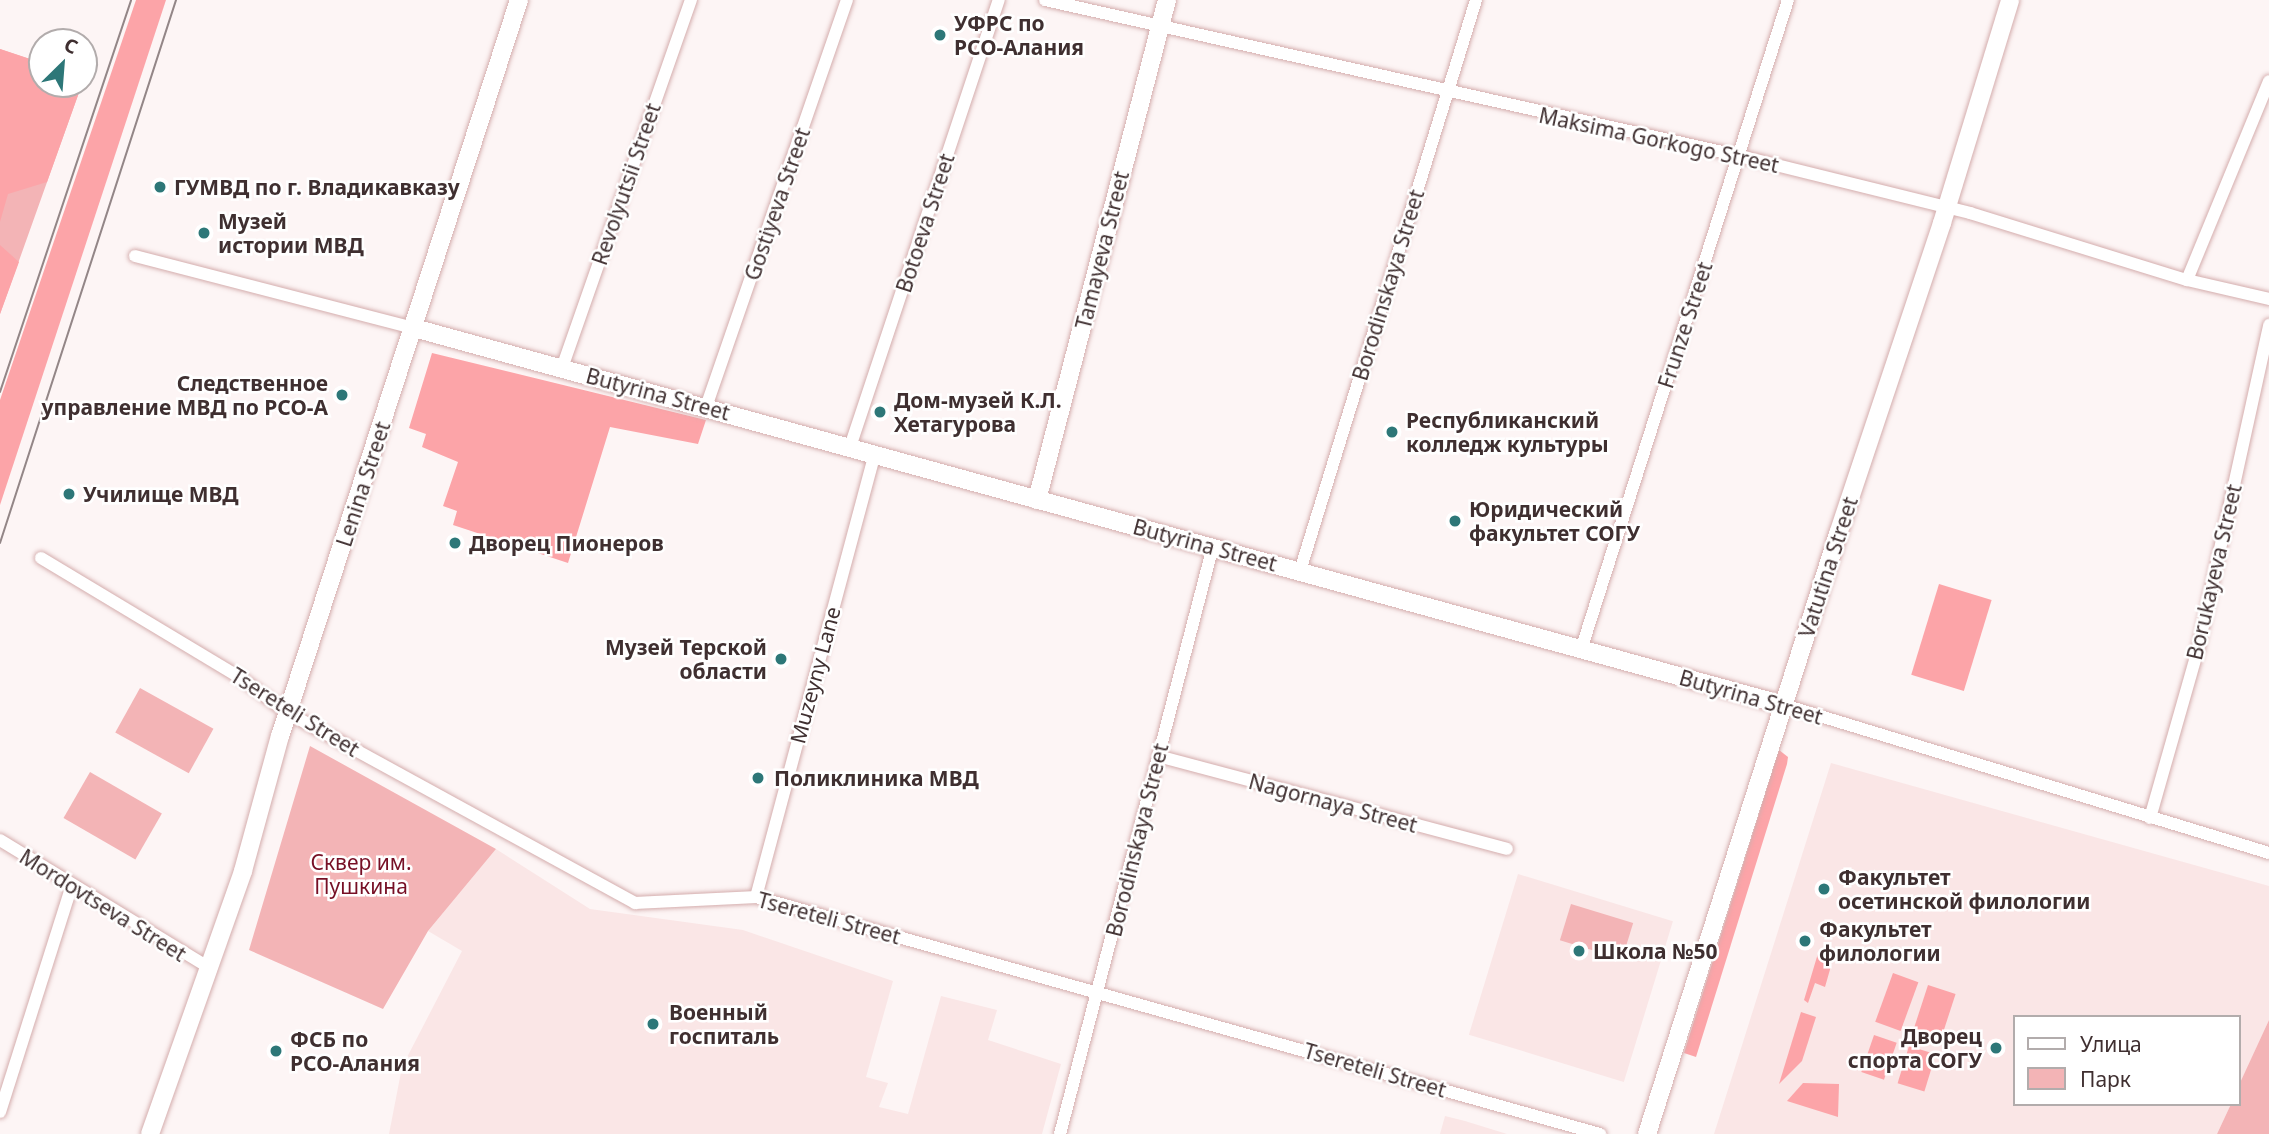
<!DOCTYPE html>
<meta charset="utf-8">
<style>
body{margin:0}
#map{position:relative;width:2269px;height:1134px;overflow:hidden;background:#fdf5f5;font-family:"Noto Sans",sans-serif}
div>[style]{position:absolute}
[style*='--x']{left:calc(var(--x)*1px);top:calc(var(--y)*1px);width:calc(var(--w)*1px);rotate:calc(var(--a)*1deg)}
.built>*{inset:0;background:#fae6e6;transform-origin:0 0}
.green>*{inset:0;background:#f3b4b6;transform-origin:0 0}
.forest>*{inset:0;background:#fca4a8;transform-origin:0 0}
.roads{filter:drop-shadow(0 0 2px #d4adad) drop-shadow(0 0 2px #d4adad)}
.street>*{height:12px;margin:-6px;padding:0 6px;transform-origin:6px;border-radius:6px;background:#fff}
.secondary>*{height:18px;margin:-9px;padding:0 9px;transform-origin:9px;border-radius:9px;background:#fff}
.tram>*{height:2px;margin:-1px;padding:0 1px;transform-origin:1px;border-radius:1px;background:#938687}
.dots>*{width:19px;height:19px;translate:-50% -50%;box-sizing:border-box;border:4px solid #fff;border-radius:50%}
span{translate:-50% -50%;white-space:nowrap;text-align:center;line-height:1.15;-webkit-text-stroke:5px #fff;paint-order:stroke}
.poi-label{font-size:21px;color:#3f2f30;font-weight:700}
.left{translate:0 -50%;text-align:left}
.right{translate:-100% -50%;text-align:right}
.street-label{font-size:21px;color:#3f2f30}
.park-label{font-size:21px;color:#760f25}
.legend{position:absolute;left:2013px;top:1015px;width:228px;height:91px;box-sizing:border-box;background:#fff;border:2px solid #b2acac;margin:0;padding:9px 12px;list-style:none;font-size:21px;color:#3f2f30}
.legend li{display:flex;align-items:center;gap:14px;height:35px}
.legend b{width:35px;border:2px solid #b2acac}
.north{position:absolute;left:28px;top:28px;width:70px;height:70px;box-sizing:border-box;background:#fff;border:2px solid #b2acac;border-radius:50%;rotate:25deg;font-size:19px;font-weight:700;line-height:28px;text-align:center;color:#3f2f30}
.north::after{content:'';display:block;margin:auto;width:24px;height:32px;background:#2d7778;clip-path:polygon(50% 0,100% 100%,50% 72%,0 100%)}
</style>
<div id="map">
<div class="built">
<i style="clip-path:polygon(1831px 763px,2269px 886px,2269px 1020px,2239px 1086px,2239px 1017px,2015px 1017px,2015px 1104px,2231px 1104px,2217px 1134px,1714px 1134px)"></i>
<i style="clip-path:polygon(496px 849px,590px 909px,743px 930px,893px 981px,866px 1077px,888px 1083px,879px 1107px,908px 1114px,941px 996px,997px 1010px,988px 1040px,1061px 1064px,1042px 1134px,389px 1134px,402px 1067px,462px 951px,428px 931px)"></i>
<i style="left:1518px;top:874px;width:162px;height:168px;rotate:17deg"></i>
<i style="clip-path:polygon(1445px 1116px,1465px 1121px,1507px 1134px,1440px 1134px)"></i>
</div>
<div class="green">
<i style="clip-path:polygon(0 49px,42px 63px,42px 84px,82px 84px,0 314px)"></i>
<i style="left:140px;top:688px;width:84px;height:51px;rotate:29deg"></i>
<i style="clip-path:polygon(310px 746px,496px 849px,428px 931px,383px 1009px,249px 950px)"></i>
<i style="left:90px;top:772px;width:83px;height:53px;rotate:30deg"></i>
<i style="left:1571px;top:904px;width:65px;height:38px;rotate:17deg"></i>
<i style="clip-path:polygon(2269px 1020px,2269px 1134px,2217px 1134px,2231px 1104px,2239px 1104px,2239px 1085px)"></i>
</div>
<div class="forest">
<i style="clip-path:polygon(136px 0,166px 0,0 505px,0 400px)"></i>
<i style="clip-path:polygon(0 49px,42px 63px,42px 84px,82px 84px,47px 182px,8px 194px,0 222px)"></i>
<i style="clip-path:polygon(0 245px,19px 262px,0 314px)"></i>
<i style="clip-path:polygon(432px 353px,706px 420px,698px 444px,610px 427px,568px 563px,453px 525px,457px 511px,443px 506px,458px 462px,422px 447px,426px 434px,409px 428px)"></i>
<i style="left:1939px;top:584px;width:55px;height:95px;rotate:17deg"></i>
<i style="clip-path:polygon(1779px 750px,1788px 757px,1787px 764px,1696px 1057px,1684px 1053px)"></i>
<i style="clip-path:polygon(1819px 950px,1831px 966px,1825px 987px,1815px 983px,1808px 1003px,1804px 1000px)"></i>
<i style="left:1893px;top:973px;width:27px;height:52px;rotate:20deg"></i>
<i style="left:1928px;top:985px;width:29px;height:52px;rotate:18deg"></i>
<i style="clip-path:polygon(1801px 1012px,1816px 1017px,1802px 1061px,1779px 1084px)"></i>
<i style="left:1874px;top:1035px;width:24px;height:39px;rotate:19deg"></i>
<i style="left:1909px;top:1046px;width:28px;height:39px;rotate:17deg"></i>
<i style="clip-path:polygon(1803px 1083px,1839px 1084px,1838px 1117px,1787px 1101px)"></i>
</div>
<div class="roads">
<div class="street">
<i style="--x:1045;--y:0;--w:712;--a:12.65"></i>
<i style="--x:1740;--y:156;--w:237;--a:13.9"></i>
<i style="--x:1970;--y:213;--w:227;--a:17.2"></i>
<i style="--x:2187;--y:280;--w:84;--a:13"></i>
<i style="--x:135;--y:256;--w:288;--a:14.5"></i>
<i style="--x:2187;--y:280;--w:215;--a:-67.6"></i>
<i style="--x:562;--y:368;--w:390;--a:-70.7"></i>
<i style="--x:706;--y:407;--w:431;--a:-70.9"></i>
<i style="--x:850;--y:447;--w:471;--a:-71.6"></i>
<i style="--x:41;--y:558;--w:235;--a:31"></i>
<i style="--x:242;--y:679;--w:57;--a:36.5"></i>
<i style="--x:288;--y:713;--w:396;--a:28.7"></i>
<i style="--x:635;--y:903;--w:121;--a:-2.8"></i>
<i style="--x:756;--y:897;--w:877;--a:15.69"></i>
<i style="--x:1300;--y:571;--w:598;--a:-72.87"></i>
<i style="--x:1581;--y:650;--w:682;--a:-72.34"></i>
<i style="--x:1784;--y:705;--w:507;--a:16.97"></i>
<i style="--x:1158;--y:756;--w:361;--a:14.9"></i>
<i style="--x:2150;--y:818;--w:176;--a:-74.1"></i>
<i style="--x:2198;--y:649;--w:332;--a:-77.6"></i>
<i style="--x:0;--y:840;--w:244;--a:31.4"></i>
<i style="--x:756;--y:897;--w:459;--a:-75"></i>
<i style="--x:0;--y:1112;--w:238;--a:-72.4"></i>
<i style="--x:1060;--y:1134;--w:608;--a:-75.41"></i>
</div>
<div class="secondary">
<i style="--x:414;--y:328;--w:1421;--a:15.39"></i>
<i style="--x:1037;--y:500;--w:517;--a:-75.43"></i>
<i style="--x:150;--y:1134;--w:279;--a:-70.5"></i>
<i style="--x:243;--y:871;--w:140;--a:-74.7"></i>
<i style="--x:280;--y:736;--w:774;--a:-72.01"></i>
<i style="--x:1647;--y:1134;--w:630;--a:-72.34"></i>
<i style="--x:1838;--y:534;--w:328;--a:-71.5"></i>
<i style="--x:1942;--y:223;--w:233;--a:-73"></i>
</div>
</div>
<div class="tram">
<i style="--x:0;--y:392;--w:413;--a:-71.5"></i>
<i style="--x:0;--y:543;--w:571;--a:-72.04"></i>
</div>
<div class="dots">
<i style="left:940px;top:35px;background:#2d7778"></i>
<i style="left:160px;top:187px;background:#2d7778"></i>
<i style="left:204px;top:233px;background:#2d7778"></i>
<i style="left:342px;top:395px;background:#2d7778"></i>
<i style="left:880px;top:412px;background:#2d7778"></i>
<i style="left:1392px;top:432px;background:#2d7778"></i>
<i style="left:69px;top:494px;background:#2d7778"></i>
<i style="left:1455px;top:521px;background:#2d7778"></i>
<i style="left:455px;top:543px;background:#2d7778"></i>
<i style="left:781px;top:659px;background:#2d7778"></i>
<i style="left:758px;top:778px;background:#2d7778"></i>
<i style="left:1824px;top:889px;background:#2d7778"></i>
<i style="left:1805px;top:941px;background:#2d7778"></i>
<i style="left:1579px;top:951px;background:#2d7778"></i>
<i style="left:653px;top:1024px;background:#2d7778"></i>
<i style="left:1996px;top:1048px;background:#2d7778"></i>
<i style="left:276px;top:1051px;background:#2d7778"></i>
</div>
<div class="poi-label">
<span class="left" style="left:954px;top:35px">УФРС по<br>РСО-Алания</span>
<span class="left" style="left:174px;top:187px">ГУМВД по г. Владикавказу</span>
<span class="left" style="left:218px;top:233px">Музей<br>истории МВД</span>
<span class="right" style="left:328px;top:395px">Следственное<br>управление МВД по РСО-А</span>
<span class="left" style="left:894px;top:412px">Дом-музей К.Л.<br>Хетагурова</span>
<span class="left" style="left:1406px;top:432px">Республиканский<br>колледж культуры</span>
<span class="left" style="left:83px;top:494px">Училище МВД</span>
<span class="left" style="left:1469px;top:521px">Юридический<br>факультет СОГУ</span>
<span class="left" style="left:469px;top:543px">Дворец Пионеров</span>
<span class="right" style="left:767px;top:659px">Музей Терской<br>области</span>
<span class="left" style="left:774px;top:778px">Поликлиника МВД</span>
<span class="left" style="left:1838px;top:889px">Факультет<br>осетинской филологии</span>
<span class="left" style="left:1819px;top:941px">Факультет<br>филологии</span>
<span class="left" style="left:1593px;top:951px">Школа №50</span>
<span class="left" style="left:669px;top:1024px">Военный<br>госпиталь</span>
<span class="right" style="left:1982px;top:1048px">Дворец<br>спорта СОГУ</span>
<span class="left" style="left:290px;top:1051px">ФСБ по<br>РСО-Алания</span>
</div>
<div class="street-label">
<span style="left:1659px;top:140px;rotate:12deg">Maksima Gorkogo Street</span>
<span style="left:626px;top:184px;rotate:-71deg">Revolyutsii Street</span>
<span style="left:777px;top:204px;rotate:-71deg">Gostiyeva Street</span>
<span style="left:925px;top:223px;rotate:-72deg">Botoeva Street</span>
<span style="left:1102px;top:250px;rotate:-76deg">Tamayeva Street</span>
<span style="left:1388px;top:285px;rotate:-73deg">Borodinskaya Street</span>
<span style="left:1685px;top:325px;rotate:-72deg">Frunze Street</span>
<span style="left:658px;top:394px;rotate:15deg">Butyrina Street</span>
<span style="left:363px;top:484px;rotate:-72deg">Lenina Street</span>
<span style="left:1205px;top:545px;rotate:15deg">Butyrina Street</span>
<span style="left:1828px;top:567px;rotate:-72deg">Vatutina Street</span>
<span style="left:2214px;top:572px;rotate:-77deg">Borukayeva Street</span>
<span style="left:815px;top:675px;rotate:-75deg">Muzeyny Lane</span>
<span style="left:1751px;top:697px;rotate:16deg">Butyrina Street</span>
<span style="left:295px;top:712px;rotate:32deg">Tsereteli Street</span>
<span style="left:1333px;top:803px;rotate:15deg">Nagornaya Street</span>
<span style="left:1137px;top:840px;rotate:-76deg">Borodinskaya Street</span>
<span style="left:103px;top:905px;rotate:32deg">Mordovtseva Street</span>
<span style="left:829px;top:918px;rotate:15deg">Tsereteli Street</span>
<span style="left:1375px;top:1070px;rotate:16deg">Tsereteli Street</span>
</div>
<div class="park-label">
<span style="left:361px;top:874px">Сквер им.<br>Пушкина</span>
</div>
<ul class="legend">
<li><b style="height:9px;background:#fff"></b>Улица</li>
<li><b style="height:19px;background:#f3b4b6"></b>Парк</li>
</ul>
<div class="north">С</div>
</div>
